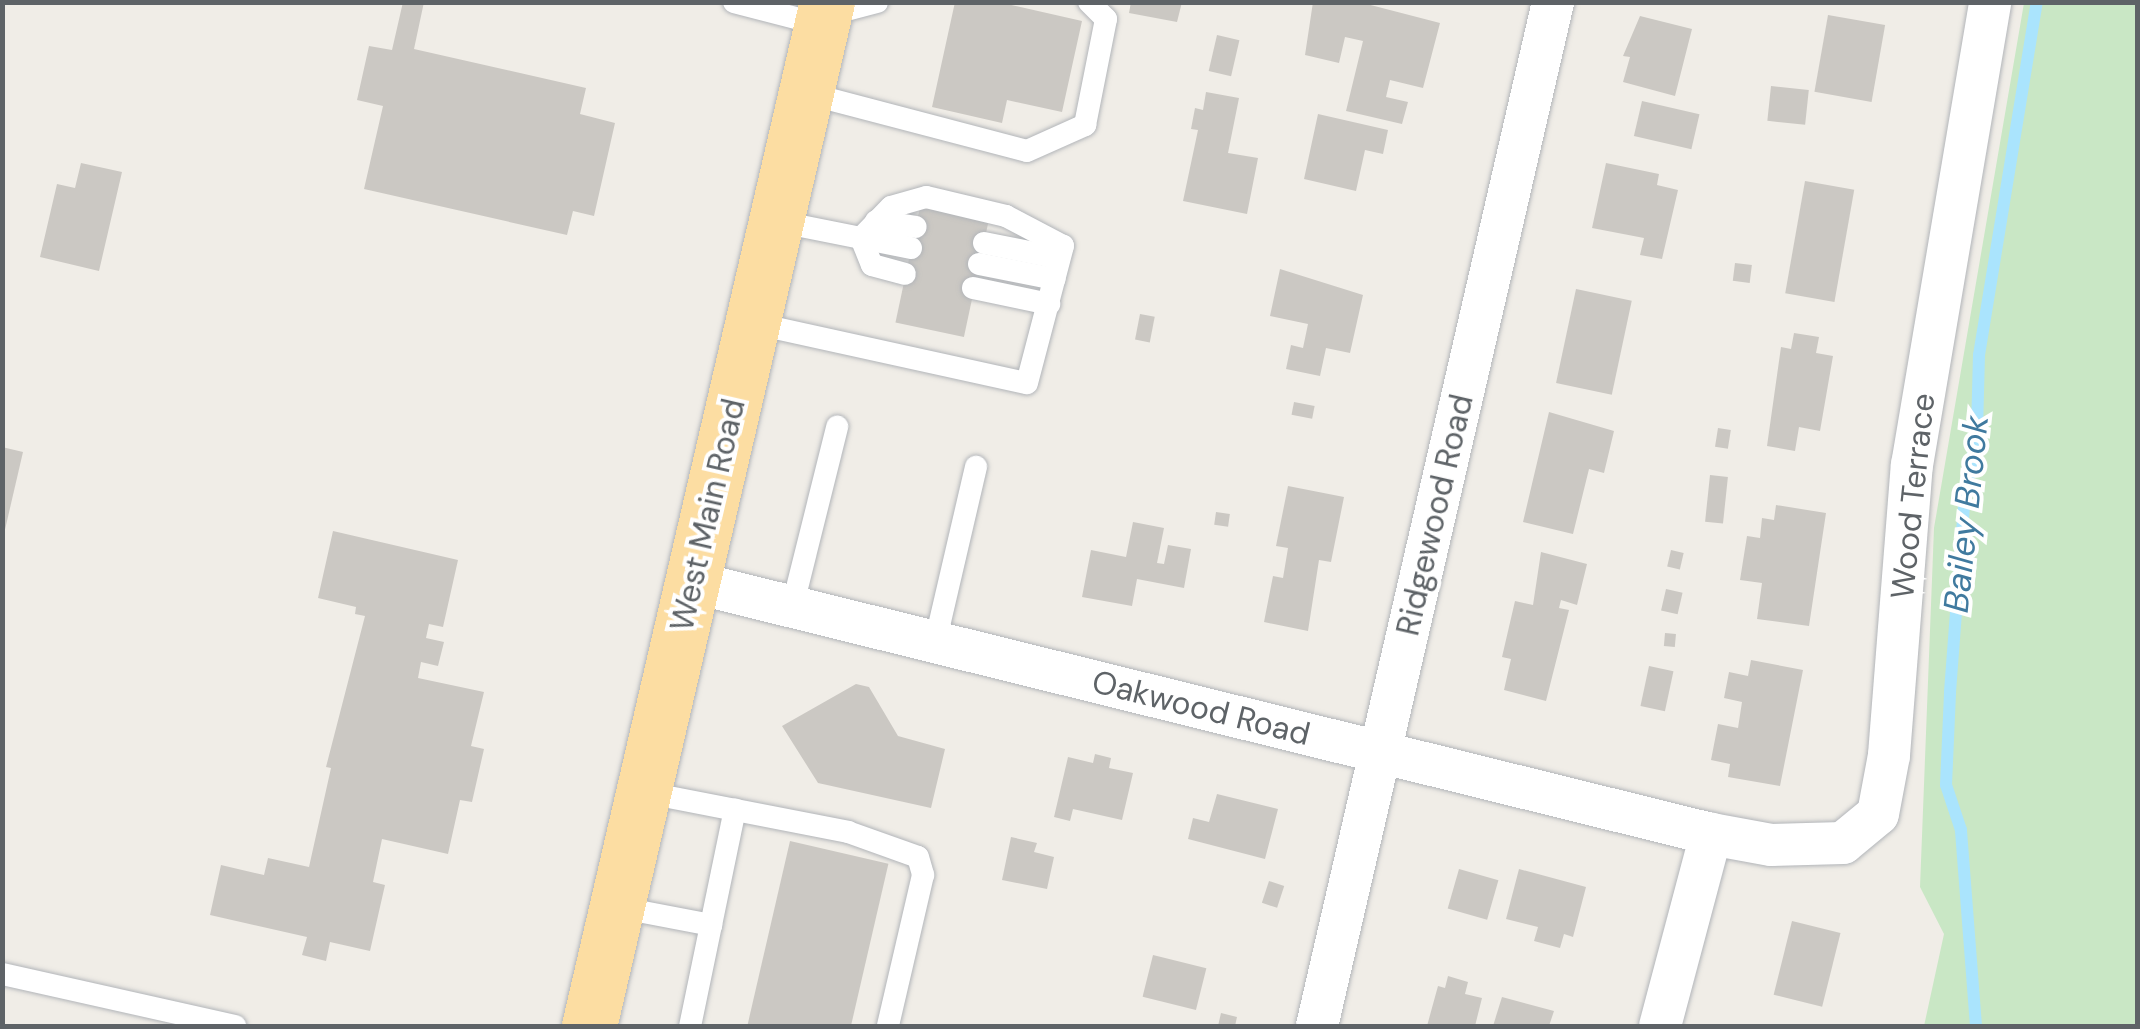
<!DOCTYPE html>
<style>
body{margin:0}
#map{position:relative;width:2140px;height:1029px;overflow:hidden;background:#f0ede7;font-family:"DM Sans",sans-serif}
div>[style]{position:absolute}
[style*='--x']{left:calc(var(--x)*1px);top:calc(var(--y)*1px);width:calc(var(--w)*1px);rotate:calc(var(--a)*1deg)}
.green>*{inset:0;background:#c9e7c5}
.stream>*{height:12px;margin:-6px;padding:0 6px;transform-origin:6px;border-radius:6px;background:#aae4fd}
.building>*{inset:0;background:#cbc8c3;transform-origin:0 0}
.roads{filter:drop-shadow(0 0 2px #b2b5b9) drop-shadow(0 0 2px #b2b5b9)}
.service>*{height:22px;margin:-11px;padding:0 11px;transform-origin:11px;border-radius:11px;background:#fff}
.minor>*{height:42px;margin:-21px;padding:0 21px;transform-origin:21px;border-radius:21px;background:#fff}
.trunk>*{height:55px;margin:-27.5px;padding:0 27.5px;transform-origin:27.5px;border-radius:27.5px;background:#fcdda2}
span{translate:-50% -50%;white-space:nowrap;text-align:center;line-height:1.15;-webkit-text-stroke:8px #fff;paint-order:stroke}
.street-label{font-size:32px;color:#5e6367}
.water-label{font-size:35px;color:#407a9f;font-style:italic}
.frame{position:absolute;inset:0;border:5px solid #5e6367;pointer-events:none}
</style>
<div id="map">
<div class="green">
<i style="clip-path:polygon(2024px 3px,2137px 3px,2137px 1026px,1924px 1026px,1944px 934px,1920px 887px,1934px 528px)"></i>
</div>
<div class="stream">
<i style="--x:1976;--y:1026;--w:197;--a:-94.4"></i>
<i style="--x:1961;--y:830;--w:47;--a:-108.4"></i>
<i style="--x:1946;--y:785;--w:93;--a:-87.5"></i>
<i style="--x:1950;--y:692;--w:189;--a:-85.7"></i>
<i style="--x:1964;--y:504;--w:74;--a:-79.9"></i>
<i style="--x:1977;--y:431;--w:76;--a:-88.5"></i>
<i style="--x:1979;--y:355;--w:358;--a:-80.7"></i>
</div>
<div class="building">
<i style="clip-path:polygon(403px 2px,424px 2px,414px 49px,586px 88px,580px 114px,615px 123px,594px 216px,573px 211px,567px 235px,364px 189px,383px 106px,357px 100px,369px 46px,392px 50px)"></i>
<i style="clip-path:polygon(955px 2px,998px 2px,1082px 21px,1062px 112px,1007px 100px,1002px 123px,932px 107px)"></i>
<i style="clip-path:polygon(1131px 2px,1182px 2px,1177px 22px,1129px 13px)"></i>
<i style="clip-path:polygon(1313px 2px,1359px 2px,1440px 23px,1423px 88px,1390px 80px,1386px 97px,1408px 102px,1402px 124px,1346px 111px,1363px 41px,1345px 37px,1339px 63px,1305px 55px)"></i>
<i style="left:1828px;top:15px;width:58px;height:78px;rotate:10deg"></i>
<i style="clip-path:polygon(1640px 16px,1692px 29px,1675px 96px,1623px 82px,1630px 57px,1623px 56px)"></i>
<i style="left:1217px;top:35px;width:23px;height:37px;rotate:13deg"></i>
<i style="left:1771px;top:86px;width:38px;height:35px;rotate:6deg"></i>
<i style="clip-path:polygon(1206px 92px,1239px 98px,1228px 153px,1258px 158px,1247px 214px,1183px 201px,1198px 130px,1191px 129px,1195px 108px,1203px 110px)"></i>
<i style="left:1642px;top:101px;width:59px;height:36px;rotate:13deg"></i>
<i style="clip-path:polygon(1318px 114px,1388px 130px,1383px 154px,1365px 150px,1356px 191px,1304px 179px)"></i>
<i style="clip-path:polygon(81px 163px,122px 172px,99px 271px,40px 257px,57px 184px,75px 188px)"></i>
<i style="clip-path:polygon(1606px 163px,1659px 174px,1657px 185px,1678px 190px,1662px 259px,1640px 255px,1644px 238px,1592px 228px)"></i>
<i style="left:1805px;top:181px;width:50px;height:114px;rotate:10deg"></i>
<i style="left:920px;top:207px;width:70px;height:118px;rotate:12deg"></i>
<i style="left:1735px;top:263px;width:17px;height:18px;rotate:7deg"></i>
<i style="clip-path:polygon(1280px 269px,1363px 295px,1350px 353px,1326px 348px,1320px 376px,1286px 369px,1291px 345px,1303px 348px,1308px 324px,1270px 316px)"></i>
<i style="left:1576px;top:289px;width:57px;height:96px;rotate:12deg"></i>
<i style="left:1140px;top:314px;width:15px;height:26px;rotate:11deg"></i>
<i style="clip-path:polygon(1794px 333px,1819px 337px,1816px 353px,1833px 356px,1820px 431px,1799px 427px,1795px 451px,1767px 446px,1781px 347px,1791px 349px)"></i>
<i style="left:1294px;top:402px;width:21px;height:13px;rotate:11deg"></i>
<i style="clip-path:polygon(1549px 412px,1614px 431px,1604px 473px,1589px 469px,1573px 534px,1523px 522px)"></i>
<i style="left:1718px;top:428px;width:13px;height:19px;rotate:9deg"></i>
<i style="clip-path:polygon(2px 447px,23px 452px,4px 534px,2px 534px)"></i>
<i style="left:1710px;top:475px;width:18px;height:47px;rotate:6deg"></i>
<i style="clip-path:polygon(1288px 486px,1344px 497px,1331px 562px,1319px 560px,1308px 631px,1264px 622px,1273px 576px,1283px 578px,1288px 548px,1276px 546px)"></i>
<i style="clip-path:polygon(1776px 505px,1826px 513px,1809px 626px,1757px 619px,1762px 583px,1740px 580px,1747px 536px,1760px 538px,1762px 518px,1774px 520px)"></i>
<i style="left:1216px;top:512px;width:14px;height:13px;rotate:8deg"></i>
<i style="clip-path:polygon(1133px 522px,1164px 528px,1157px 563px,1164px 564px,1168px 545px,1191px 549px,1184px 588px,1137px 579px,1132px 606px,1082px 597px,1091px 550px,1126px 557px)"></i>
<i style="clip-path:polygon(333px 531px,458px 560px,443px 627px,429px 624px,426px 638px,444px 642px,438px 666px,421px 662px,418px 678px,484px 692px,471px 746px,484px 749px,472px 802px,460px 800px,448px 854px,382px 839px,373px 882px,385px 885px,370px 951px,330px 942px,326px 961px,302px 955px,307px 937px,210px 915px,221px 865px,264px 875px,268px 858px,309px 867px,331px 768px,326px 767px,365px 616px,355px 614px,356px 607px,318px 598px)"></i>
<i style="left:1671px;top:550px;width:13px;height:17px;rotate:13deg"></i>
<i style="clip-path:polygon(1541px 552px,1587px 564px,1577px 605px,1561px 600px,1559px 608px,1569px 610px,1546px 701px,1504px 690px,1511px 659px,1502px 657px,1515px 601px,1533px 605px)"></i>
<i style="left:1666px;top:589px;width:17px;height:22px;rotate:13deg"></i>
<i style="left:1665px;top:633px;width:11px;height:13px;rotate:5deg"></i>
<i style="clip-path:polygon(1751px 660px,1803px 670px,1780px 786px,1728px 777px,1730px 764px,1711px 760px,1718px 724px,1738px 728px,1742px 702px,1724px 698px,1729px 672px,1748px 676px)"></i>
<i style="left:1649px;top:666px;width:25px;height:41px;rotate:12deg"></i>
<i style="clip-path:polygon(856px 684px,869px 687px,898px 736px,945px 749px,931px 808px,818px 783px,782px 726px)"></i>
<i style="clip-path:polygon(1095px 754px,1111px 758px,1109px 768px,1133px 773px,1122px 820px,1073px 809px,1070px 821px,1054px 817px,1068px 757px,1093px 763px)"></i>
<i style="clip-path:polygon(1217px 794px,1278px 809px,1265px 859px,1188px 839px,1193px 818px,1209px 822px)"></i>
<i style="clip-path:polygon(1011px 837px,1037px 843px,1034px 852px,1054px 857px,1047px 889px,1002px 880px)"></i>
<i style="left:790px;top:841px;width:101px;height:190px;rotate:13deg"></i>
<i style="left:1459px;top:869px;width:41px;height:41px;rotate:16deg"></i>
<i style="clip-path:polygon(1519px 869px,1586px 887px,1573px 937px,1564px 934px,1560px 948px,1534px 941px,1538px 927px,1506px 919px)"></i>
<i style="left:1269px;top:881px;width:16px;height:23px;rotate:18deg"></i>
<i style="left:1792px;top:921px;width:50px;height:76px;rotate:14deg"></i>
<i style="left:1153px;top:955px;width:55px;height:43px;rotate:14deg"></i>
<i style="clip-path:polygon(1448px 976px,1468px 982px,1465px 994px,1482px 998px,1475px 1026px,1427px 1026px,1438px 986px,1445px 988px)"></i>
<i style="clip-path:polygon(1502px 997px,1554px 1011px,1549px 1026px,1493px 1026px)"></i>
<i style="clip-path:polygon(1221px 1013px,1237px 1017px,1235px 1026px,1218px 1026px)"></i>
</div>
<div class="roads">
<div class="service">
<i style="--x:734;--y:2;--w:91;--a:14.6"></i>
<i style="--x:827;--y:15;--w:52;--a:-14.6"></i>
<i style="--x:806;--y:93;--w:228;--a:14.7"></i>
<i style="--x:1027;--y:151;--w:64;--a:-24.1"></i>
<i style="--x:1085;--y:125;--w:108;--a:-78.8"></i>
<i style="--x:1106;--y:19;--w:24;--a:-135"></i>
<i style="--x:876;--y:221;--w:40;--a:8.5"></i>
<i style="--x:861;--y:238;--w:29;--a:68"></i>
<i style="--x:872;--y:265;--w:34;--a:15"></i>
<i style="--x:861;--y:238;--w:51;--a:11.3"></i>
<i style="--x:984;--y:243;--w:76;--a:11.3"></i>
<i style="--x:979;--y:264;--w:77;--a:11.2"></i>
<i style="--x:973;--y:288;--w:78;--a:11.9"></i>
<i style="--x:753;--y:323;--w:280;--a:12.4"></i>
<i style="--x:1027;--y:383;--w:142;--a:-75.3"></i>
<i style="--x:1063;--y:246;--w:64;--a:-152.2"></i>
<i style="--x:1006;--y:216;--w:82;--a:-166.6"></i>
<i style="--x:926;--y:197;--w:36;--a:164"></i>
<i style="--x:891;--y:207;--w:43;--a:134.1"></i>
<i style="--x:861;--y:238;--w:87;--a:-168.7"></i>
<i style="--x:792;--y:608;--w:187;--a:-76"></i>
<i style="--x:935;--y:643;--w:181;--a:-76.9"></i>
<i style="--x:643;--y:792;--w:209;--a:11"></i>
<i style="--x:848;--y:832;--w:74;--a:19.7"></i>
<i style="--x:918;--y:857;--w:19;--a:74"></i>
<i style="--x:923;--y:875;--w:155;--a:103.1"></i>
<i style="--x:617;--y:907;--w:96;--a:10.8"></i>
<i style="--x:711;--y:925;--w:103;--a:101.7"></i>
<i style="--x:711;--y:925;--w:118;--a:-78.3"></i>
<i style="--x:2;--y:974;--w:239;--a:12.6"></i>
</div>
<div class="minor">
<i style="--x:692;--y:582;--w:1050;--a:13.89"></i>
<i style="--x:1711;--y:834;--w:61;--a:10.4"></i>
<i style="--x:1771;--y:845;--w:72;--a:-1.6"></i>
<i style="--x:1843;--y:843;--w:45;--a:-39.6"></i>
<i style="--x:1878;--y:814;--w:60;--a:-79.4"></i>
<i style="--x:1889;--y:755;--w:291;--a:-85.5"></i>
<i style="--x:1912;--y:465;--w:470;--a:-80.4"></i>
<i style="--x:1317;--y:1026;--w:1051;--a:-77.02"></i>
<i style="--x:1660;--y:1026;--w:199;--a:-75.1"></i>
</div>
<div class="trunk">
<i style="--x:589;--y:1026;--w:1051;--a:-76.92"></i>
</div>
</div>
<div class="street-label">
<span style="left:1913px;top:496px;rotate:-84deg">Wood Terrace</span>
<span style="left:708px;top:515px;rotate:-77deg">West Main Road</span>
<span style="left:1435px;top:515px;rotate:-77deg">Ridgewood Road</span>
<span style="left:1201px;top:708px;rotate:14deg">Oakwood Road</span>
</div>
<div class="water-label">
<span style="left:1966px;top:514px;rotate:-84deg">Bailey Brook</span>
</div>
<div class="frame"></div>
</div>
